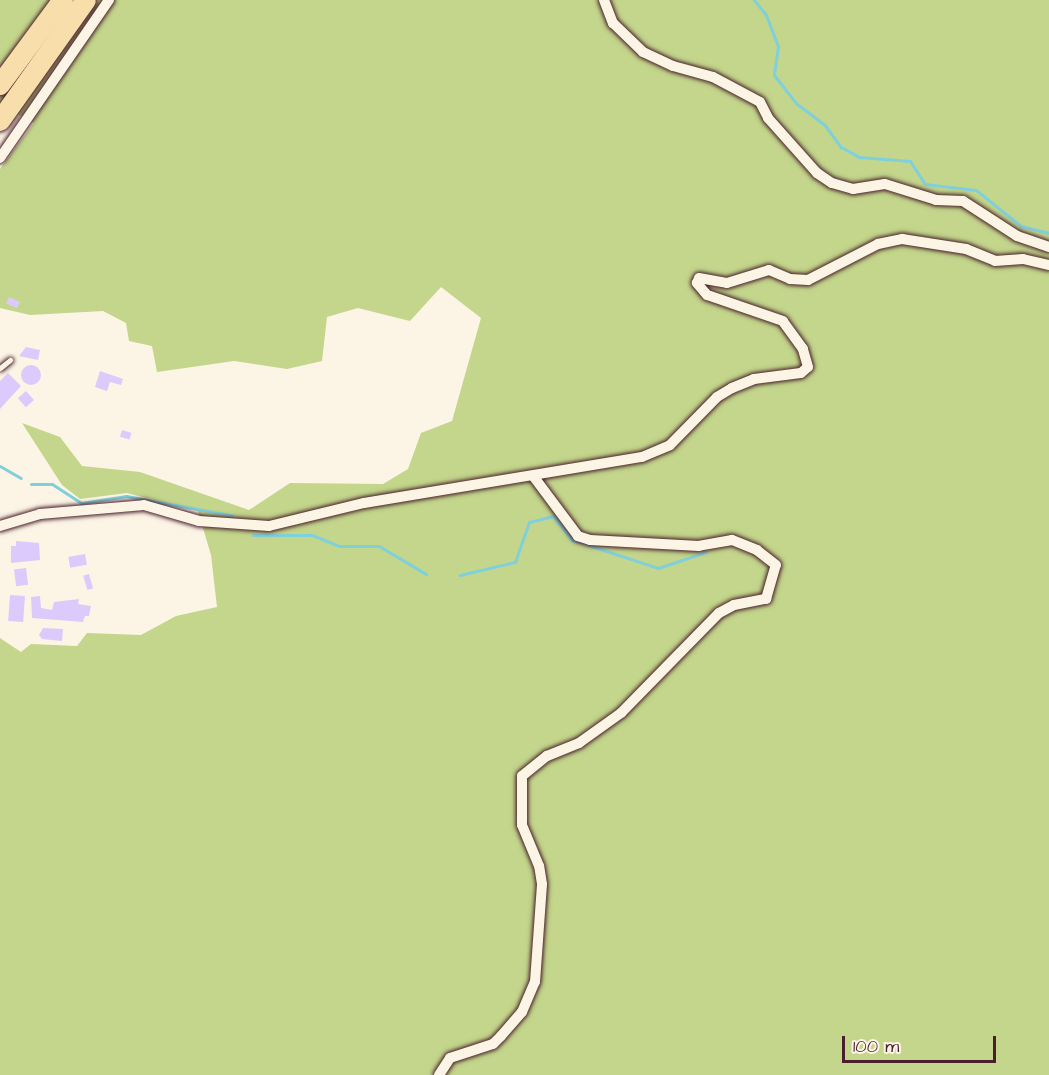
<!DOCTYPE html>
<style>
body{margin:0}
#map{position:relative;width:1049px;height:1075px;overflow:hidden;background:#fcf5e5;font-family:"Architects Daughter",sans-serif}
div>[style]{position:absolute}
[style*='--x']{left:calc(var(--x)*1px);top:calc(var(--y)*1px);width:calc(var(--w)*1px);rotate:calc(var(--a)*1deg)}
.green>*{inset:0;background:#c3d68b}
.stream>*{height:3px;margin:-1.5px;padding:0 1.5px;transform-origin:1.5px;border-radius:1.5px;background:#80d0db}
.building>*{inset:0;background:#dccafc;transform-origin:0 0}
.round{border-radius:50%}
.roads{filter:drop-shadow(0 0 2px #4a1f2b) drop-shadow(0 0 2px #4a1f2b)}
.lane>*{height:5px;margin:-2.5px;padding:0 2.5px;transform-origin:2.5px;border-radius:2.5px;background:#fcf5e5}
.street>*{height:10px;margin:-5px;padding:0 5px;transform-origin:5px;border-radius:5px;background:#fcf5e5}
.highway>*{height:20px;margin:-10px;padding:0 10px;transform-origin:10px;border-radius:10px;background:#f8deab}
span{translate:-50% -50%;white-space:nowrap;text-align:center;line-height:1.15;-webkit-text-stroke:5px #fcf5e5;paint-order:stroke}
.scale{position:absolute;left:842px;top:1036px;width:154px;height:27px;box-sizing:border-box;border:3px solid #4a1f2b;border-top:0;padding-left:8px;font-size:18px;line-height:21px;white-space:nowrap;color:#4a1f2b;-webkit-text-stroke:4px #fcf5e5;paint-order:stroke}
</style>
<div id="map">
<div class="green">
<i style="clip-path:polygon(0 0,1049px 0,1049px 1075px,0 1075px,0 638px,21px 652px,31px 644px,77px 646px,87px 633px,141px 635px,176px 616px,217px 607px,211px 555px,198px 511px,127px 493px,80px 499px,62px 485px,22px 423px,60px 437px,82px 466px,140px 472px,249px 510px,290px 483px,383px 484px,408px 469px,421px 433px,452px 421px,481px 318px,441px 287px,410px 321px,358px 308px,327px 317px,322px 361px,287px 369px,234px 361px,157px 372px,152px 346px,129px 341px,126px 323px,103px 311px,30px 315px,0 308px,0 169px,34px 123px,0 105px)"></i>
</div>
<div class="stream">
<i style="--x:754;--y:0;--w:19;--a:51"></i>
<i style="--x:766;--y:15;--w:33;--a:69"></i>
<i style="--x:778;--y:46;--w:29;--a:98"></i>
<i style="--x:774;--y:75;--w:37;--a:52"></i>
<i style="--x:797;--y:104;--w:34;--a:37"></i>
<i style="--x:824;--y:124;--w:29;--a:54"></i>
<i style="--x:841;--y:147;--w:21;--a:29"></i>
<i style="--x:859;--y:157;--w:51;--a:4.5"></i>
<i style="--x:910;--y:161;--w:27;--a:57"></i>
<i style="--x:925;--y:184;--w:51;--a:6.7"></i>
<i style="--x:976;--y:190;--w:58;--a:38.7"></i>
<i style="--x:1021;--y:226;--w:29;--a:14"></i>
<i style="--x:0;--y:466;--w:24;--a:30"></i>
<i style="--x:31;--y:484;--w:21;--a:0"></i>
<i style="--x:52;--y:484;--w:35;--a:33"></i>
<i style="--x:81;--y:503;--w:46;--a:-8.8"></i>
<i style="--x:126;--y:496;--w:107;--a:10.3"></i>
<i style="--x:253;--y:535;--w:59;--a:0"></i>
<i style="--x:312;--y:535;--w:29;--a:22"></i>
<i style="--x:339;--y:546;--w:40;--a:0"></i>
<i style="--x:379;--y:546;--w:55;--a:30.8"></i>
<i style="--x:588;--y:545;--w:74;--a:18.2"></i>
<i style="--x:658;--y:568;--w:51;--a:-18.4"></i>
<i style="--x:460;--y:575;--w:57;--a:-13.3"></i>
<i style="--x:515;--y:562;--w:42;--a:-70.7"></i>
<i style="--x:529;--y:522;--w:25;--a:-14"></i>
<i style="--x:553;--y:516;--w:31;--a:52"></i>
<i style="--x:572;--y:540;--w:10;--a:17"></i>
</div>
<div class="building">
<i style="left:9px;top:297px;width:12px;height:7px;rotate:24deg"></i>
<i style="clip-path:polygon(26px 347px,40px 350px,38px 360px,19px 356px)"></i>
<i class="round" style="left:21px;top:365px;width:20px;height:20px"></i>
<i style="clip-path:polygon(100px 371px,123px 379px,121px 385px,110px 382px,107px 391px,95px 387px)"></i>
<i style="clip-path:polygon(8px 373px,21px 386px,0 409px,0 381px)"></i>
<i style="left:26px;top:391px;width:12px;height:11px;rotate:48deg"></i>
<i style="left:122px;top:430px;width:10px;height:7px;rotate:17deg"></i>
<i style="clip-path:polygon(16px 541px,39px 543px,40px 560px,11px 563px,11px 546px,16px 546px)"></i>
<i style="left:85px;top:554px;width:11px;height:17px;rotate:80deg"></i>
<i style="left:26px;top:568px;width:17px;height:12px;rotate:83deg"></i>
<i style="left:89px;top:574px;width:15px;height:6px;rotate:74deg"></i>
<i style="left:10px;top:595px;width:15px;height:26px;rotate:4deg"></i>
<i style="clip-path:polygon(40px 596px,41px 608px,52px 610px,54px 602px,79px 599px,78px 604px,91px 606px,89px 616px,85px 616px,83px 622px,32px 618px,31px 597px)"></i>
<i style="clip-path:polygon(43px 628px,63px 629px,62px 641px,42px 639px,39px 635px)"></i>
</div>
<div class="roads">
<div class="lane">
<i style="--x:0;--y:368;--w:13;--a:-39"></i>
</div>
<div class="street">
<i style="--x:604;--y:0;--w:25;--a:69"></i>
<i style="--x:613;--y:23;--w:42;--a:44"></i>
<i style="--x:643;--y:52;--w:33;--a:25"></i>
<i style="--x:673;--y:66;--w:41;--a:15.4"></i>
<i style="--x:713;--y:77;--w:53;--a:28"></i>
<i style="--x:760;--y:102;--w:18;--a:63"></i>
<i style="--x:768;--y:118;--w:74;--a:48.3"></i>
<i style="--x:817;--y:173;--w:18;--a:34"></i>
<i style="--x:832;--y:183;--w:22;--a:16"></i>
<i style="--x:853;--y:189;--w:32;--a:-9"></i>
<i style="--x:885;--y:184;--w:53;--a:17.4"></i>
<i style="--x:936;--y:200;--w:27;--a:2"></i>
<i style="--x:963;--y:201;--w:64;--a:32.9"></i>
<i style="--x:1017;--y:236;--w:34;--a:19"></i>
<i style="--x:0;--y:158;--w:192;--a:-55.4"></i>
<i style="--x:0;--y:526;--w:42;--a:-16.7"></i>
<i style="--x:40;--y:514;--w:104;--a:-4.9"></i>
<i style="--x:144;--y:505;--w:57;--a:16.2"></i>
<i style="--x:199;--y:521;--w:70;--a:4.1"></i>
<i style="--x:269;--y:526;--w:98;--a:-13.6"></i>
<i style="--x:364;--y:503;--w:282;--a:-9.4"></i>
<i style="--x:642;--y:457;--w:30;--a:-23"></i>
<i style="--x:670;--y:445;--w:67;--a:-45.6"></i>
<i style="--x:717;--y:397;--w:17;--a:-31"></i>
<i style="--x:732;--y:388;--w:24;--a:-22"></i>
<i style="--x:754;--y:379;--w:47;--a:-7.3"></i>
<i style="--x:801;--y:373;--w:9;--a:-41"></i>
<i style="--x:808;--y:367;--w:19;--a:-106"></i>
<i style="--x:803;--y:349;--w:34;--a:-126"></i>
<i style="--x:783;--y:321;--w:80;--a:-161.1"></i>
<i style="--x:707;--y:295;--w:16;--a:-130"></i>
<i style="--x:697;--y:283;--w:5;--a:-68"></i>
<i style="--x:699;--y:278;--w:28;--a:10"></i>
<i style="--x:727;--y:283;--w:44;--a:-17.2"></i>
<i style="--x:769;--y:270;--w:23;--a:23"></i>
<i style="--x:790;--y:279;--w:18;--a:3"></i>
<i style="--x:808;--y:280;--w:79;--a:-27.2"></i>
<i style="--x:878;--y:244;--w:25;--a:-12"></i>
<i style="--x:902;--y:239;--w:65;--a:8.9"></i>
<i style="--x:966;--y:249;--w:31;--a:22"></i>
<i style="--x:995;--y:261;--w:28;--a:-4"></i>
<i style="--x:1023;--y:259;--w:27;--a:13"></i>
<i style="--x:439;--y:1075;--w:20;--a:-57"></i>
<i style="--x:450;--y:1058;--w:45;--a:-18"></i>
<i style="--x:493;--y:1044;--w:11;--a:-45"></i>
<i style="--x:501;--y:1036;--w:32;--a:-49"></i>
<i style="--x:522;--y:1012;--w:33;--a:-67"></i>
<i style="--x:535;--y:982;--w:98;--a:-85.9"></i>
<i style="--x:542;--y:884;--w:18;--a:-99"></i>
<i style="--x:539;--y:866;--w:44;--a:-112.5"></i>
<i style="--x:522;--y:825;--w:49;--a:-90"></i>
<i style="--x:522;--y:776;--w:32;--a:-39"></i>
<i style="--x:547;--y:756;--w:35;--a:-22"></i>
<i style="--x:579;--y:743;--w:52;--a:-35.5"></i>
<i style="--x:621;--y:713;--w:140;--a:-45.6"></i>
<i style="--x:719;--y:613;--w:17;--a:-28"></i>
<i style="--x:734;--y:605;--w:33;--a:-11"></i>
<i style="--x:766;--y:599;--w:35;--a:-74"></i>
<i style="--x:776;--y:565;--w:24;--a:-142"></i>
<i style="--x:757;--y:550;--w:27;--a:-158"></i>
<i style="--x:732;--y:540;--w:34;--a:170"></i>
<i style="--x:699;--y:546;--w:109;--a:-176.8"></i>
<i style="--x:590;--y:540;--w:13;--a:-162"></i>
<i style="--x:578;--y:536;--w:74;--a:-126.7"></i>
</div>
<div class="highway">
<i style="--x:0;--y:85;--w:106;--a:-53.5"></i>
<i style="--x:0;--y:121;--w:148;--a:-54.6"></i>
</div>
</div>
<div class="scale">100 m</div>
</div>
